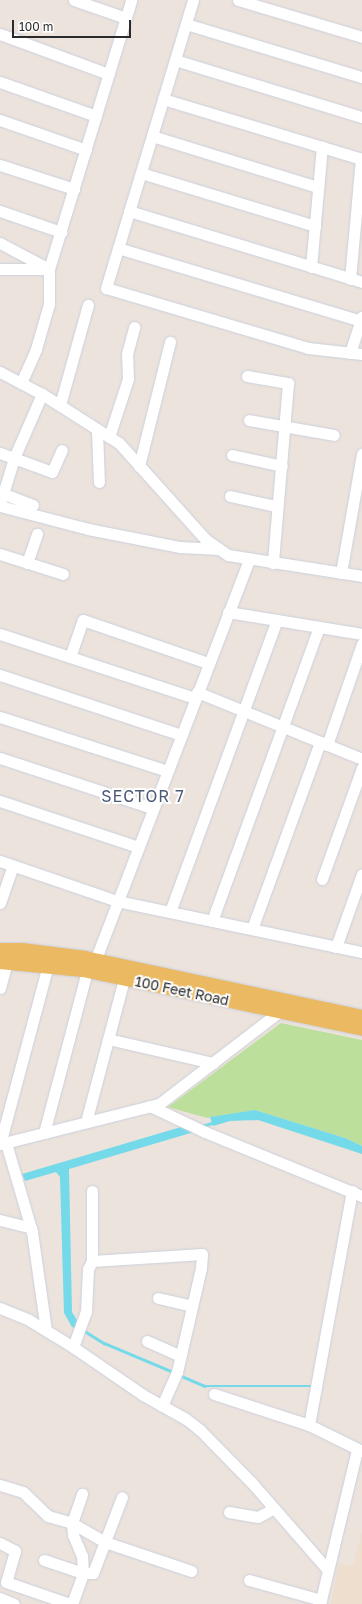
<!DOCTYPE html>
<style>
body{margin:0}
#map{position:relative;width:362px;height:1604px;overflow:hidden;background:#ece3dd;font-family:"Golos Text",sans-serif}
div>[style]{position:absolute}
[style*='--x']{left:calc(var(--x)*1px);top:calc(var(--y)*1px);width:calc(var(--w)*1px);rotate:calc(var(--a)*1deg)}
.education>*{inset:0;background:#eddecd}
.green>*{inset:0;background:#bce09b}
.water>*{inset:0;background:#74daea}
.stream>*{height:2.5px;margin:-1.25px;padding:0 1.25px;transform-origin:1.25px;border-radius:1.25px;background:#74daea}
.roads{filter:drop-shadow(0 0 1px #cbd0db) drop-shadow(0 0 1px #cbd0db)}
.minor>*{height:11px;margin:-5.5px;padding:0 5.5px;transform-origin:5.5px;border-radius:5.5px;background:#fff}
.major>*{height:14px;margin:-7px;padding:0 7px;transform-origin:7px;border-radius:7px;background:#ebb962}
span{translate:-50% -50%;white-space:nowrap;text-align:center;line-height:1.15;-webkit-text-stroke:4px #fff;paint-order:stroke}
.street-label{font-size:14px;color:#2a2a2a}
.quarter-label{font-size:16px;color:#4c5a79;letter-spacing:1px}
.scale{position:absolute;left:12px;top:20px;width:119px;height:18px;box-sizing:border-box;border:2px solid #2a2a2a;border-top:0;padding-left:5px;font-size:12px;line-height:14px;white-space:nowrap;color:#2a2a2a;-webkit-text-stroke:3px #fff;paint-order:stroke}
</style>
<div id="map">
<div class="education">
<i style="clip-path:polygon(362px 1532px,362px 1604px,331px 1604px,339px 1564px,353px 1566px)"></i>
</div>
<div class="green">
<i style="clip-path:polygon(281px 1023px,362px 1040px,362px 1146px,345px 1138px,255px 1110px,207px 1118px,168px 1107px)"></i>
</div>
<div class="water">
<i style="clip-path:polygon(255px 1110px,345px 1138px,362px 1146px,362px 1154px,258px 1120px,230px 1121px,213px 1126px,210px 1117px)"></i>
<i style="clip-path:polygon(181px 1127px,194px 1132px,69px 1169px,72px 1312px,78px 1322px,75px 1328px,72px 1327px,64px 1313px,60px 1177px,56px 1172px,25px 1181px,22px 1174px)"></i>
</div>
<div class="stream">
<i style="--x:202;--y:1126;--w:14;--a:-17"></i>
<i style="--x:83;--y:1330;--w:25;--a:32"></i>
<i style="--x:104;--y:1343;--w:75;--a:22.8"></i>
<i style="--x:179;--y:1375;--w:28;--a:23"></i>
<i style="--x:205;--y:1386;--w:107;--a:0"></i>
</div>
<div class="roads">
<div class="minor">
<i style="--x:74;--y:0;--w:55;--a:19.1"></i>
<i style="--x:193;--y:0;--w:301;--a:106.8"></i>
<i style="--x:106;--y:288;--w:211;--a:16.5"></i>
<i style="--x:308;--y:348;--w:54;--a:6.3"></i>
<i style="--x:238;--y:0;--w:129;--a:16.6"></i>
<i style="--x:186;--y:24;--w:184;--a:16.8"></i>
<i style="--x:0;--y:34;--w:116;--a:20.2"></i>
<i style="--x:175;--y:60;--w:195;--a:17"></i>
<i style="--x:0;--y:82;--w:102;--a:19.5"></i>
<i style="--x:163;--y:99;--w:208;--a:16.8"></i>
<i style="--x:0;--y:120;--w:91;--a:19.2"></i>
<i style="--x:152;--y:136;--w:174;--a:17.1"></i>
<i style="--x:0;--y:165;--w:78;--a:18"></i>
<i style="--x:141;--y:173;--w:182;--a:16.9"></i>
<i style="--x:0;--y:211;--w:65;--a:19"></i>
<i style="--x:129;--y:211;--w:244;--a:16.9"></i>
<i style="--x:0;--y:243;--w:55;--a:28"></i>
<i style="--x:49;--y:269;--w:49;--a:180"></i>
<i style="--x:118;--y:248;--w:254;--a:16.7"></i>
<i style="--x:311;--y:267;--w:121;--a:-84.8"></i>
<i style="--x:350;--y:279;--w:121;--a:-84.8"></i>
<i style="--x:350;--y:353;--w:38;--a:-72"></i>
<i style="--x:0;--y:372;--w:47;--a:27.6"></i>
<i style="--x:42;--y:394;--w:91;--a:32.5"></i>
<i style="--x:119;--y:443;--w:129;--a:48.1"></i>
<i style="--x:205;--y:539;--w:28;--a:35"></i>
<i style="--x:228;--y:555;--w:136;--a:8.9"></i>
<i style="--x:247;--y:376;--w:42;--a:9.7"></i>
<i style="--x:288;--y:383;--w:181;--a:94.8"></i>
<i style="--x:21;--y:383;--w:37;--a:-66"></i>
<i style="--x:36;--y:349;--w:47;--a:-73.9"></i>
<i style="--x:49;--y:304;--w:35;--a:-90"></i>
<i style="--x:49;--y:269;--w:281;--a:-73"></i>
<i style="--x:60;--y:405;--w:104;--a:-74.4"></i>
<i style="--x:249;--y:420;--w:86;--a:10"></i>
<i style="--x:97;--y:431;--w:51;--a:87.8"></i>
<i style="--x:109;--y:437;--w:61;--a:-71.9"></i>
<i style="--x:128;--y:379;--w:25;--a:-92"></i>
<i style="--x:127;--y:354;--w:28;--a:-75"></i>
<i style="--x:0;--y:453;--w:55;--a:20.1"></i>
<i style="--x:52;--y:472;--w:24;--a:-66"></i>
<i style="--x:232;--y:455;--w:51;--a:12.4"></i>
<i style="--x:139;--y:466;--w:128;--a:-76"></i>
<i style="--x:4;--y:494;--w:31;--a:21"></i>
<i style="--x:230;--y:496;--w:47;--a:12.3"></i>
<i style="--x:0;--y:504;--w:48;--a:-73.1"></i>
<i style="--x:14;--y:458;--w:70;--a:-66.4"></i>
<i style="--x:0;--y:506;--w:91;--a:14.6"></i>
<i style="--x:88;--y:529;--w:94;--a:11.1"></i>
<i style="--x:180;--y:547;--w:39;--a:3"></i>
<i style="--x:0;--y:554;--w:66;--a:17.6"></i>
<i style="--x:27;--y:563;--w:31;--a:-71"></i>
<i style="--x:341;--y:573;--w:121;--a:-80"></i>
<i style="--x:228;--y:612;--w:136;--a:9.3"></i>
<i style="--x:0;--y:634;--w:205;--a:18.2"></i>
<i style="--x:70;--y:657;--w:39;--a:-71"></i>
<i style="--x:83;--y:620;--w:132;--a:19"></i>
<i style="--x:0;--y:675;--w:191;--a:18.3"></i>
<i style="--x:197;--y:692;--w:178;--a:22.1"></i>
<i style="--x:0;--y:717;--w:176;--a:17.9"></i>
<i style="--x:327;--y:745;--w:107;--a:-70.9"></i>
<i style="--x:0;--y:758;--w:160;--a:18.2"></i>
<i style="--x:0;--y:801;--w:145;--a:18.4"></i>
<i style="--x:0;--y:861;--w:124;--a:18.9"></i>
<i style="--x:117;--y:901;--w:250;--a:11.8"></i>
<i style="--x:322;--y:879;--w:118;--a:-70.2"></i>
<i style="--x:0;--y:903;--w:39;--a:-71"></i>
<i style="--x:170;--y:912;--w:311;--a:-69.9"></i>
<i style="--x:212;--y:921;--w:313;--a:-70"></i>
<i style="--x:252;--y:929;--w:199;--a:-70"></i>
<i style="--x:336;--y:947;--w:77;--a:-70.4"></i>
<i style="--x:95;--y:961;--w:430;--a:-69"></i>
<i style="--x:0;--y:988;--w:27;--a:-75"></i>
<i style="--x:108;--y:1039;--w:108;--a:12.9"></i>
<i style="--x:150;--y:1106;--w:61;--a:25.3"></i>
<i style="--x:205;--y:1132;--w:170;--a:22.2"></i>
<i style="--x:86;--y:1122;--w:148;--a:-75.1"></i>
<i style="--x:44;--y:1133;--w:168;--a:-75.1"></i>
<i style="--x:6;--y:1143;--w:93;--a:73.7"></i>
<i style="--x:32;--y:1232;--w:99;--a:81.9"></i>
<i style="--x:0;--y:1144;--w:164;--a:-14.1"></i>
<i style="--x:159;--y:1104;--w:158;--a:-37.5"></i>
<i style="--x:0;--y:1144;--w:185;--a:-75"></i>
<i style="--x:92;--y:1191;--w:70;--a:90"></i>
<i style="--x:0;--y:1220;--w:32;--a:14"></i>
<i style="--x:158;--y:1298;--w:35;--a:13"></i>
<i style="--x:0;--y:1308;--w:31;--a:22"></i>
<i style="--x:29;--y:1320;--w:52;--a:31.5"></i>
<i style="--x:73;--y:1347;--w:85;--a:34.4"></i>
<i style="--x:143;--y:1395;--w:49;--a:29.2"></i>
<i style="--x:186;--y:1419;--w:18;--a:38"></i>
<i style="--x:200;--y:1430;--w:74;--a:45.5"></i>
<i style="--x:252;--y:1483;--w:114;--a:48.9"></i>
<i style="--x:147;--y:1341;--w:36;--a:24"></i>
<i style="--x:73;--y:1347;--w:37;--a:-70"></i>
<i style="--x:86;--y:1312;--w:43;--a:-87.3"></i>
<i style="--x:88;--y:1269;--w:9;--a:-63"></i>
<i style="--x:92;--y:1261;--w:110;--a:-3.6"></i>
<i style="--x:202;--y:1254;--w:14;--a:94"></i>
<i style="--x:201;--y:1268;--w:107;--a:103"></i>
<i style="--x:177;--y:1372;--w:37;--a:114"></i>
<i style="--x:214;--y:1394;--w:100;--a:18.1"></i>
<i style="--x:309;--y:1425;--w:59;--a:26.1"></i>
<i style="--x:309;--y:1425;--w:238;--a:-79.6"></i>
<i style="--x:0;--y:1485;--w:24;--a:17"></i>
<i style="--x:23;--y:1492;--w:35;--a:44"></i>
<i style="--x:48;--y:1516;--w:25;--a:16"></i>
<i style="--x:72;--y:1523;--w:38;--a:30"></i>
<i style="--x:105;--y:1542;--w:91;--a:18.6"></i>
<i style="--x:229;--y:1512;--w:29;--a:10"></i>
<i style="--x:258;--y:1517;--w:18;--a:-29"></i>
<i style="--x:0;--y:1543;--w:17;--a:28"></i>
<i style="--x:15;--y:1551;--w:32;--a:106"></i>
<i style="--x:6;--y:1582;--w:68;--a:19"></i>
<i style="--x:44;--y:1560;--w:41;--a:18.4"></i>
<i style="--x:83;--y:1573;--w:10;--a:0"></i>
<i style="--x:93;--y:1573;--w:81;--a:-69.1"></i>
<i style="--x:249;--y:1580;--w:75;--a:15.5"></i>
<i style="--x:0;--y:1598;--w:15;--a:23"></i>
<i style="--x:72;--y:1604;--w:33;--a:-70"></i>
<i style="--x:83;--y:1573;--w:17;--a:-93"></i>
<i style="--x:82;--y:1556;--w:23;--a:-113"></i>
<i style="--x:73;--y:1535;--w:12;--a:-95"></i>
<i style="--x:72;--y:1523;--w:31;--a:-71"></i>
<i style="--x:320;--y:1604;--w:158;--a:-76.5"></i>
</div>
<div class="major">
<i style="--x:0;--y:950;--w:22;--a:0"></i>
<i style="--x:22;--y:950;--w:64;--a:7.2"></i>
<i style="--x:85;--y:958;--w:283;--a:12"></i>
<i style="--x:0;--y:962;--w:83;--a:5.5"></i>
<i style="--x:83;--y:970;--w:285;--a:11.9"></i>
</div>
</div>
<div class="street-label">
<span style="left:182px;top:991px;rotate:12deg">100 Feet Road</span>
</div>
<div class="quarter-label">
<span style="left:143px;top:796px">SECTOR 7</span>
</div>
<div class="scale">100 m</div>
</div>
